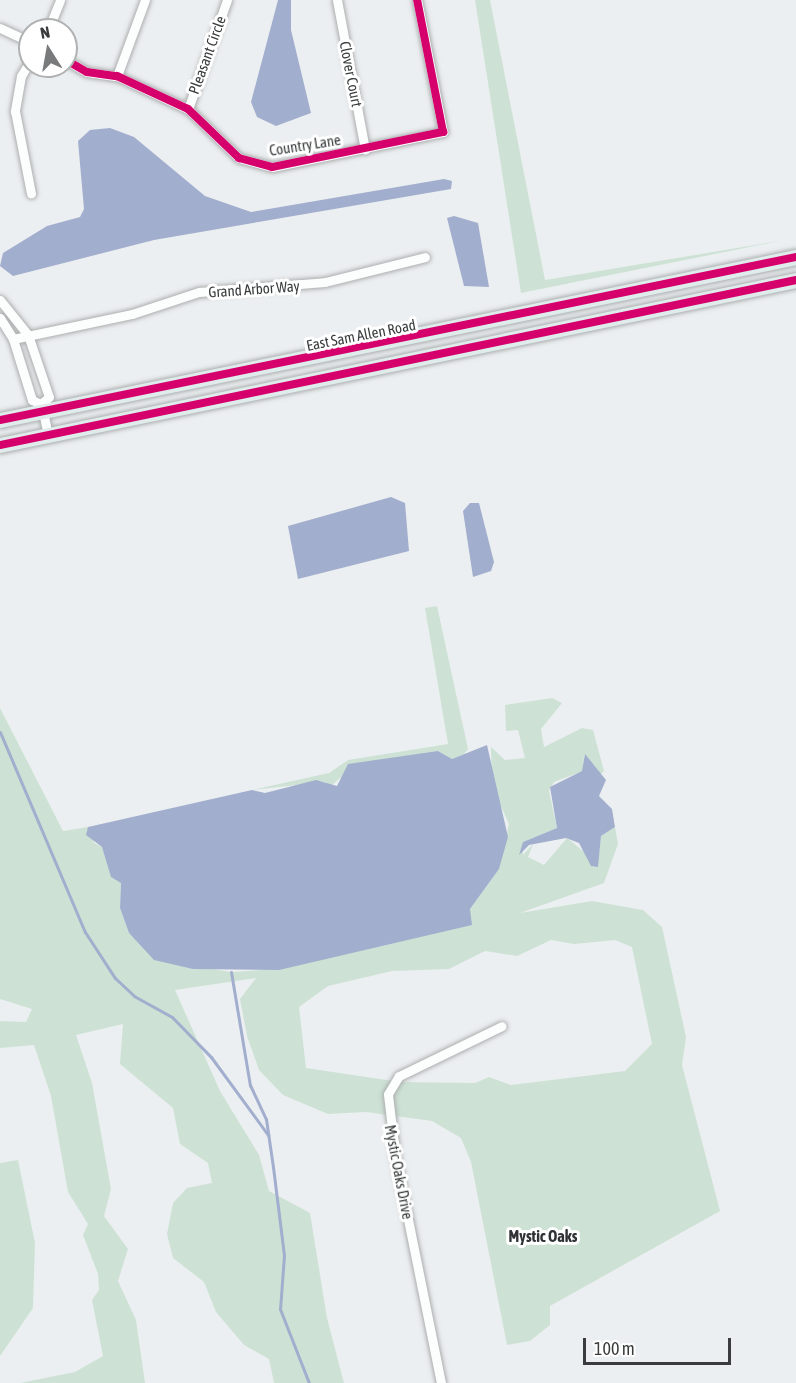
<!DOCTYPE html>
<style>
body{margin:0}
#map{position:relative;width:796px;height:1383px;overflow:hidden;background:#eceff1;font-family:"Asap Condensed",sans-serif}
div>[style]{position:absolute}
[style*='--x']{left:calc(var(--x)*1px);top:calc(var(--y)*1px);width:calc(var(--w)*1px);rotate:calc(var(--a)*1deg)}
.green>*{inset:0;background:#cde2d5}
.water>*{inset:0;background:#a2aecd}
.stream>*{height:3px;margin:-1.5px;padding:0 1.5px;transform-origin:1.5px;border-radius:1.5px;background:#a2aecd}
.roads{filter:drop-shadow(0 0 2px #acaeaf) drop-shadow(0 0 2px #acaeaf)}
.street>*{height:9px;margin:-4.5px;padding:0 4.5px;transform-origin:4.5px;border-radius:4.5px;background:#fcfdfd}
.primary>*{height:15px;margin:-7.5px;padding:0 7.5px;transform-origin:7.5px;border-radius:7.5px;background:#e0eceb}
.cycleway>*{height:8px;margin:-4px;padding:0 4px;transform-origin:4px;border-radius:4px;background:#d6006c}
span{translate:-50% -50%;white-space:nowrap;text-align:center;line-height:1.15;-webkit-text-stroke:6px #fff;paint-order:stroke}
.street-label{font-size:15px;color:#393b3c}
.neighbourhood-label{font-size:16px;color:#2f3334;font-weight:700}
.north{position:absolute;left:18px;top:18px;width:60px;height:60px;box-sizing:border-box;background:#fff;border:2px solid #b0b1b1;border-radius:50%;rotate:349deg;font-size:16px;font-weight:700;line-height:24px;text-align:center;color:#393b3c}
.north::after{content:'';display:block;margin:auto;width:21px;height:27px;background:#787a7b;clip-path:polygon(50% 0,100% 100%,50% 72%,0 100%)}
.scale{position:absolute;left:583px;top:1338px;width:148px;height:27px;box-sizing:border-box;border:3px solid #393b3c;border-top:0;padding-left:8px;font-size:18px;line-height:21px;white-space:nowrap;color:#393b3c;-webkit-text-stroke:4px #fff;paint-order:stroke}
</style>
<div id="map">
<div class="green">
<i style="clip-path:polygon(475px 0,490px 0,545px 280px,779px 241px,521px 293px)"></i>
<i style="clip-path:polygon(437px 606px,468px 749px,464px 754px,452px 759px,438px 751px,340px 778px,330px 787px,325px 782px,252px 790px,329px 773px,348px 760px,448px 744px,425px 608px)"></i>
<i style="clip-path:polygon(evenodd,552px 698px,562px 703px,541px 729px,544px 747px,582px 728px,593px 730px,604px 771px,600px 775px,584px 755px,583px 771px,554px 782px,549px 791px,557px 828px,523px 842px,523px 855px,533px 844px,528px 857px,544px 865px,567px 838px,598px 863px,601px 836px,615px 827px,618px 844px,604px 883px,520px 913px,592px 901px,643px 910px,662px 927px,686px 1037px,682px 1065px,720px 1211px,550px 1306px,550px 1325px,530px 1341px,507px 1345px,471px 1162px,461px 1138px,432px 1121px,366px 1112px,328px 1114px,283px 1095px,259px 1070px,247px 1036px,240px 999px,256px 978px,175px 990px,220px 1091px,259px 1155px,269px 1191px,310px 1213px,327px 1318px,344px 1383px,274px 1383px,269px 1359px,244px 1345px,216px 1312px,204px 1282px,173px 1258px,167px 1234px,173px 1203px,187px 1188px,212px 1183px,208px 1163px,180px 1144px,173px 1108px,120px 1064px,123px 1024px,76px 1035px,92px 1083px,111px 1189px,104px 1216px,128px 1249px,118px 1281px,136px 1320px,145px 1383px,20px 1383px,75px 1372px,103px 1356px,92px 1300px,99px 1290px,98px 1274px,83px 1235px,88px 1224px,68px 1192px,51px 1096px,34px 1045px,0 1048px,0 1021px,26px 1022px,32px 1009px,0 999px,0 708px,63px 831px,88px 827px,94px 843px,102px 847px,121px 883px,120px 908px,129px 933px,155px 960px,231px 972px,278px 969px,470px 909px,499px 869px,509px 824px,492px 786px,491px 747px,505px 760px,525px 758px,518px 730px,506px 731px,505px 705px,552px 698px,551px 940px,574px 944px,615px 940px,632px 947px,652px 1044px,625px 1071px,511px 1085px,489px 1077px,475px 1083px,400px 1082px,306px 1068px,299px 1007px,328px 986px,392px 971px,449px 969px,485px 951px,517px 956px,551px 940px)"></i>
<i style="clip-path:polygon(18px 1160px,35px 1243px,33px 1308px,0 1356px,0 1163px)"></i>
</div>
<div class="water">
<i style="clip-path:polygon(278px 0,291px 0,291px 30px,311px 113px,276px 126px,257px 117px,251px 102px)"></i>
<i style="clip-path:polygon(110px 128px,134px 137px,205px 196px,251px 212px,444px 179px,452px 181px,451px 189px,154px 240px,13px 276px,0 266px,3px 253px,47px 226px,80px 217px,84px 209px,78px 141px,90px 130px)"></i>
<i style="clip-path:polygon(454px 216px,478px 223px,489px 287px,464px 286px,447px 218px)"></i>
<i style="clip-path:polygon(391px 497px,405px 503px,409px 551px,298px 579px,288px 526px)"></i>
<i style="clip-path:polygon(470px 503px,479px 503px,494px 562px,491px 571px,473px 577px,463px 511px)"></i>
<i style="clip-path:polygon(487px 745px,508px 837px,499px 869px,470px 909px,472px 925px,279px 970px,193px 969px,154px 960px,129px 933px,120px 908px,121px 883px,111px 877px,102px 847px,86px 835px,88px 827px,252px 790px,265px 793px,316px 780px,337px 786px,348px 764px,438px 751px,452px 759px)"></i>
<i style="clip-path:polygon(585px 754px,606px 780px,599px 796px,612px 809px,615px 827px,601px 836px,598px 867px,591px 866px,579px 843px,566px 838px,529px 845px,519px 855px,523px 842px,557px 828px,550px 787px,582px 771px)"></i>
</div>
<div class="stream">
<i style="--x:0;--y:732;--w:217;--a:67"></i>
<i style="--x:85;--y:932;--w:55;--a:56.9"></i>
<i style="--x:115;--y:978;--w:26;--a:43"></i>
<i style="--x:134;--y:996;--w:43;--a:28.9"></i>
<i style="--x:172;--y:1017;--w:56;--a:45.7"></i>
<i style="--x:211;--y:1057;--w:97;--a:53.8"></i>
<i style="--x:231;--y:972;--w:115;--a:80.5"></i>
<i style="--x:250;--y:1085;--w:38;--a:65"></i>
<i style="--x:266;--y:1119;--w:49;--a:81.7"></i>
<i style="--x:273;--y:1167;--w:89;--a:82.9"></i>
<i style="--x:284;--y:1255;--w:54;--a:94.2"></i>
<i style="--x:280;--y:1309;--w:79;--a:68.6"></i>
</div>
<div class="roads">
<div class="street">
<i style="--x:337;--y:0;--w:152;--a:79.4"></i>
<i style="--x:0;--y:28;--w:33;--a:25"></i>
<i style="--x:48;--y:30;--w:32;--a:-68"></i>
<i style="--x:66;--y:60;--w:24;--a:30"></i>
<i style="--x:87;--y:72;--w:30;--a:8"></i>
<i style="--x:117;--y:76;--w:78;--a:24.9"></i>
<i style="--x:188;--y:109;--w:71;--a:43.9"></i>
<i style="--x:239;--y:158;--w:34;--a:15"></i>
<i style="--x:272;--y:167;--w:175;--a:-11.6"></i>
<i style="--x:443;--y:132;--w:135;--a:-101.1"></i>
<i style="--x:30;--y:61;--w:17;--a:121"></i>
<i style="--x:21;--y:76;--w:36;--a:100"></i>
<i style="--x:15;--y:111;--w:84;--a:79"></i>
<i style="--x:117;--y:76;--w:81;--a:-69.8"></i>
<i style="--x:188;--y:109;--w:116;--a:-70.3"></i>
<i style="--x:0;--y:300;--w:45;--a:51.3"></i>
<i style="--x:28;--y:335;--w:65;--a:71.3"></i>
<i style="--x:49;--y:397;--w:11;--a:139"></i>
<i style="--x:0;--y:318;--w:25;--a:58"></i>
<i style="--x:13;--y:339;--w:64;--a:72.7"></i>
<i style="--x:32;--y:400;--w:10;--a:24"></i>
<i style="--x:13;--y:339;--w:122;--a:-11.9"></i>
<i style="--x:132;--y:314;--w:71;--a:-18.2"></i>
<i style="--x:199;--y:292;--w:126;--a:-4.5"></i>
<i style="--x:325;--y:282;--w:103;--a:-14"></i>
<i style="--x:42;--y:407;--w:29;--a:78"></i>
<i style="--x:441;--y:1383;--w:234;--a:-101.4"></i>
<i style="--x:395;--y:1154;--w:60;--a:-96.7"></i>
<i style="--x:388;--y:1094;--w:21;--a:-59"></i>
<i style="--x:399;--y:1076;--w:114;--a:-25.9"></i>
</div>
<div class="primary">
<i style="--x:0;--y:420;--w:813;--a:-11.57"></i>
<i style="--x:0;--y:445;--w:813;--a:-11.71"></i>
</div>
</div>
<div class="cycleway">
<i style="--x:66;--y:60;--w:24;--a:30"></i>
<i style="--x:87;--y:72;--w:30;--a:8"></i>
<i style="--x:117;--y:76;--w:78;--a:24.9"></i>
<i style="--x:188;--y:109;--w:71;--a:43.9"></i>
<i style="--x:239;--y:158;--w:34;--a:15"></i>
<i style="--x:272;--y:167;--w:175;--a:-11.6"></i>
<i style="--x:443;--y:132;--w:135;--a:-101.1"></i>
<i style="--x:0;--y:420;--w:813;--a:-11.57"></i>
<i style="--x:0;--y:445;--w:813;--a:-11.71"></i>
</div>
<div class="street-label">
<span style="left:207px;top:55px;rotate:-70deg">Pleasant Circle</span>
<span style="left:351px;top:74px;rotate:79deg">Clover Court</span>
<span style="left:305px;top:145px;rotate:-9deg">Country Lane</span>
<span style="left:254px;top:289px;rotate:-4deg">Grand Arbor Way</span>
<span style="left:361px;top:335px;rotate:-11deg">East Sam Allen Road</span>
<span style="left:399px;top:1172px;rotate:79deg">Mystic Oaks Drive</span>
</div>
<div class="neighbourhood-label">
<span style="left:543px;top:1236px">Mystic Oaks</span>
</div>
<div class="north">N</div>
<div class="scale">100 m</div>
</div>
